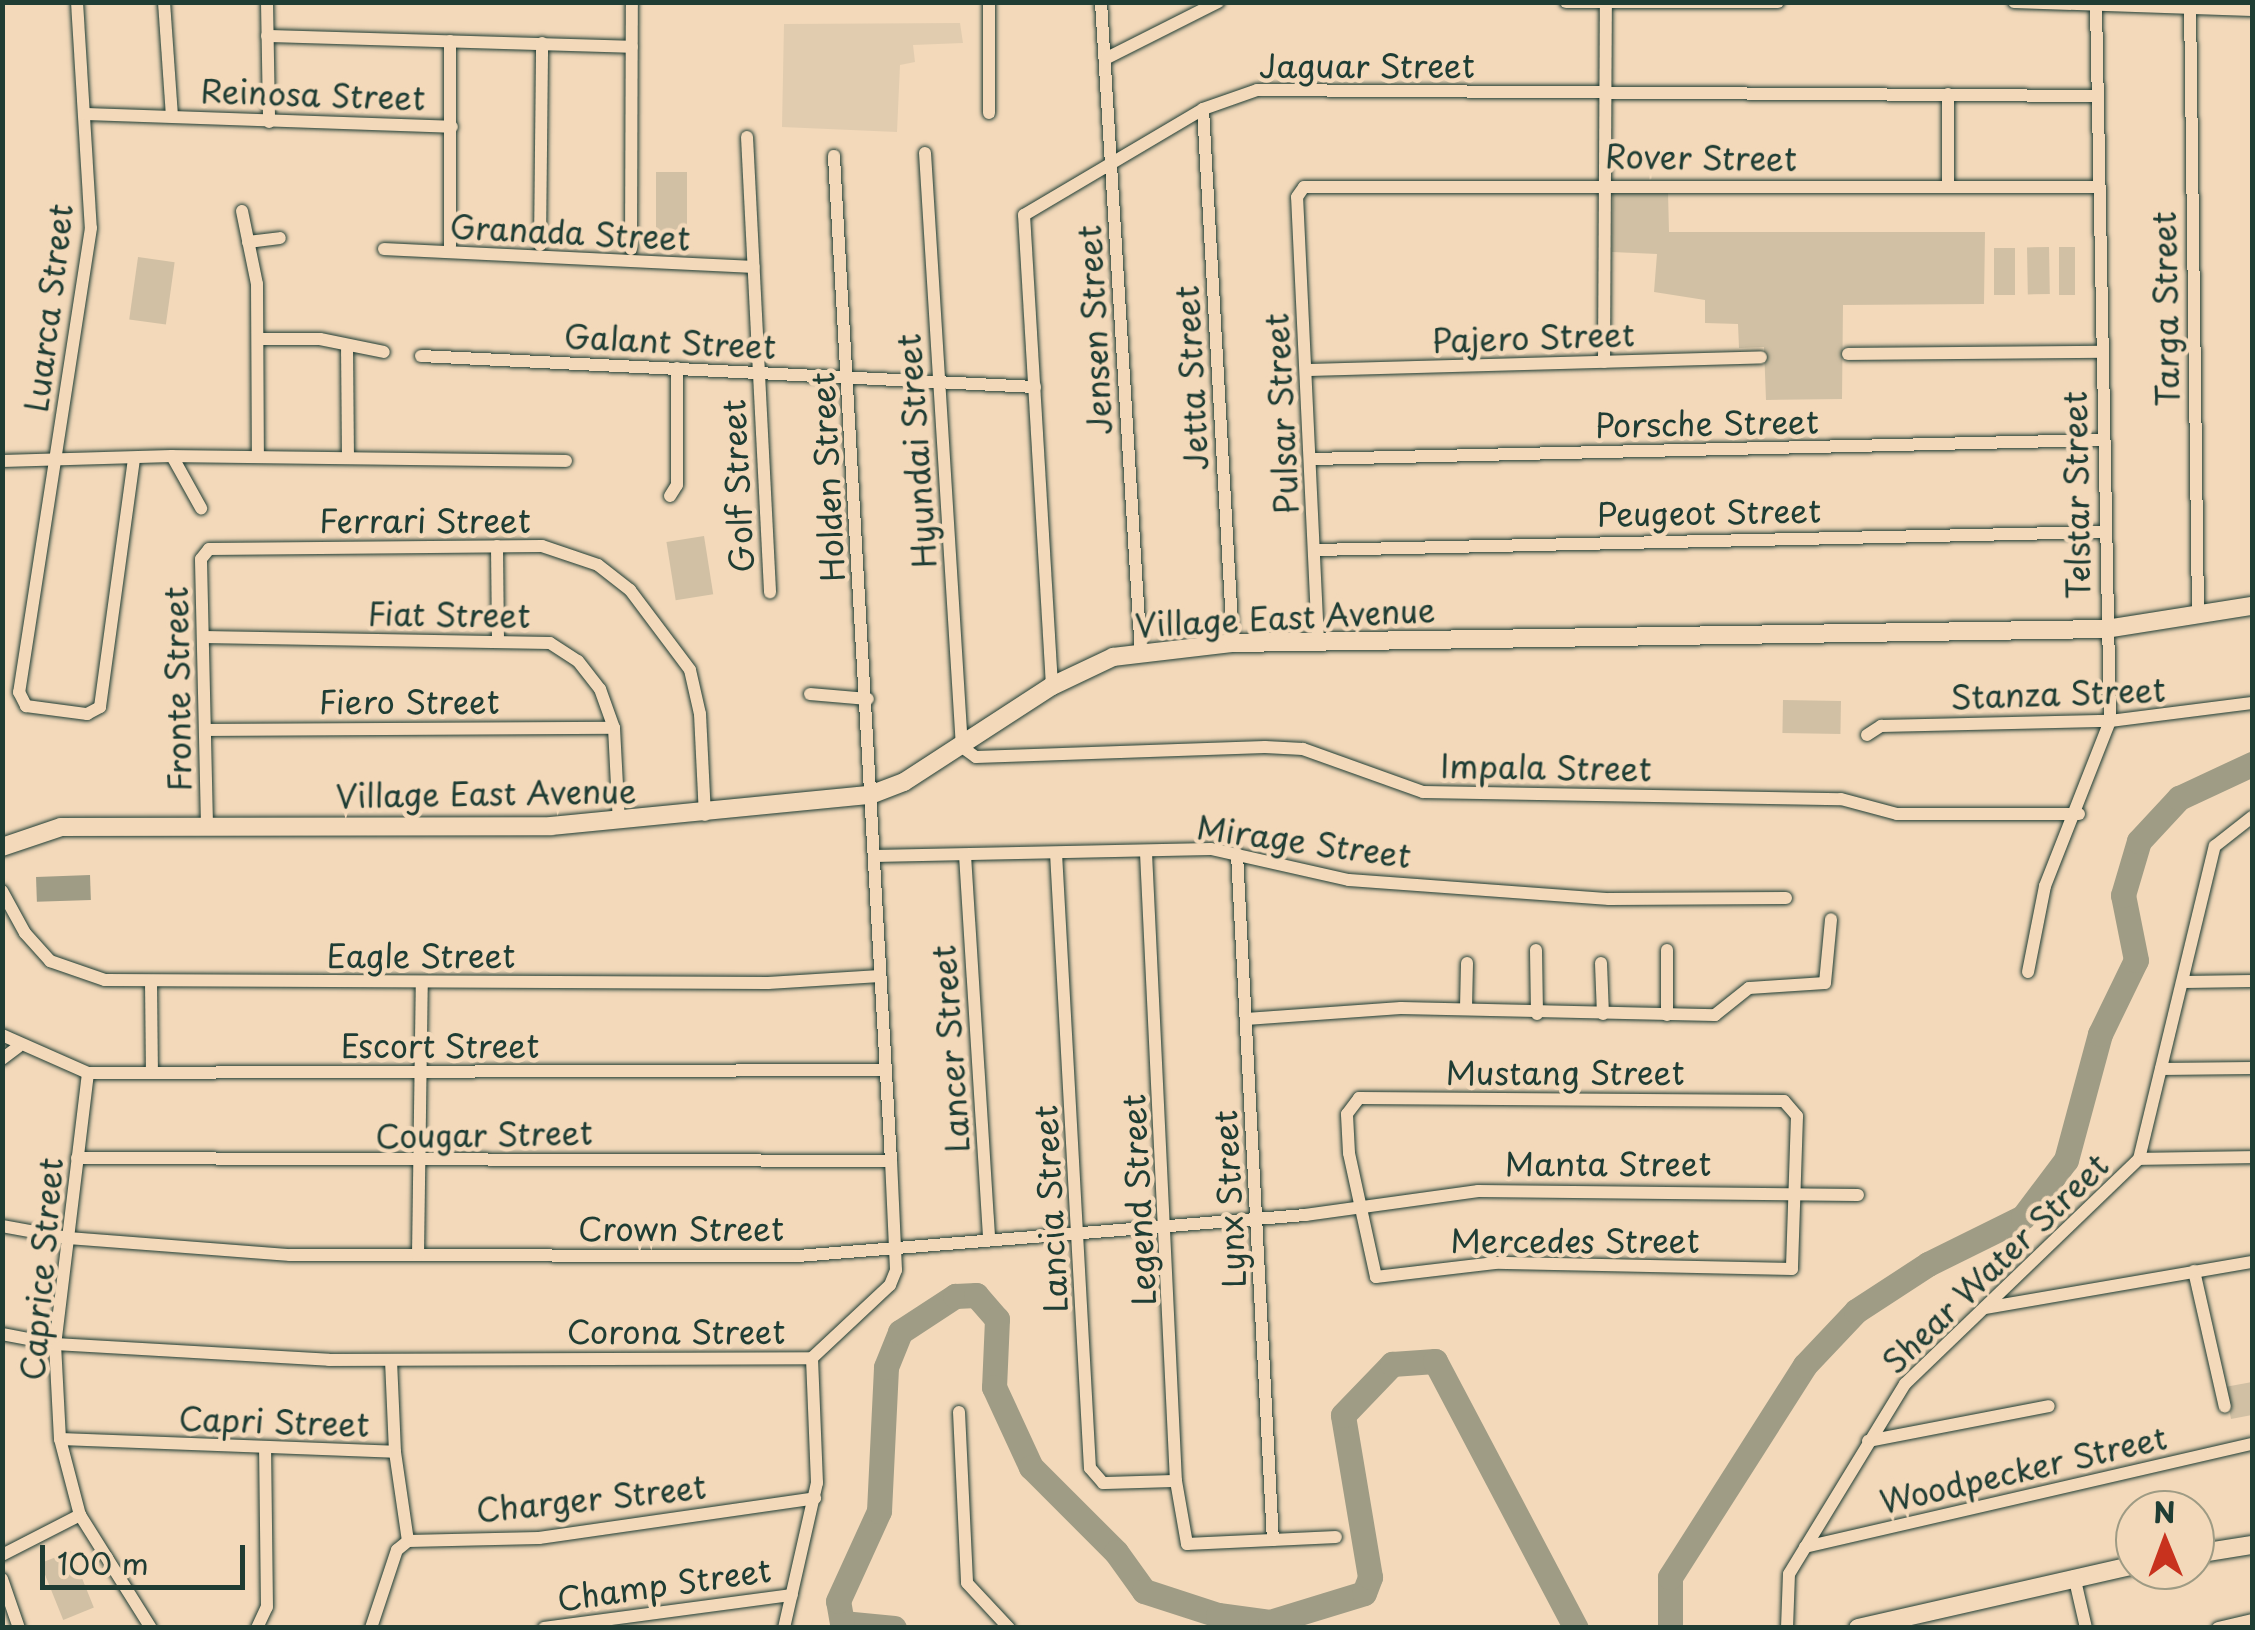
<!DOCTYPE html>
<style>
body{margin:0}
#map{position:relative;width:2255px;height:1630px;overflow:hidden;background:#f3d9ba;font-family:"Playpen Sans",sans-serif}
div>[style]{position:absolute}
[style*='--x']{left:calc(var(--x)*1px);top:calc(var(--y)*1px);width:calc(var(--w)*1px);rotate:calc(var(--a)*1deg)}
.built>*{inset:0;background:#e1ccaf}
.green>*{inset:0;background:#d1c0a4;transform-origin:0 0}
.water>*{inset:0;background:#9f9c85;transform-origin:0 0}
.river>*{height:25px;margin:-12.5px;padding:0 12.5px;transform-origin:12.5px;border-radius:12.5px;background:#9f9c85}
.roads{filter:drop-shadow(0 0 2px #1f3d34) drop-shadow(0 0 2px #1f3d34)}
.street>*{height:12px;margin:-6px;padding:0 6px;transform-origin:6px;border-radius:6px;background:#f3d9ba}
.secondary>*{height:18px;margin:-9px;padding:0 9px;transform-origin:9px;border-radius:9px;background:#f3d9ba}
span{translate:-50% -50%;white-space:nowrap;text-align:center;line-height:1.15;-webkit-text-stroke:9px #f3d9ba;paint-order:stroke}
.street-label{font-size:32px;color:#1f3d34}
.frame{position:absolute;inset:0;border:5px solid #1f3d34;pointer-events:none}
.north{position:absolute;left:2115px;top:1490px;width:100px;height:100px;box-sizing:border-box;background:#f3d9ba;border:2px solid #9e9b84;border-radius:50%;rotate:359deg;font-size:28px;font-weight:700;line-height:40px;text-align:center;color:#1f3d34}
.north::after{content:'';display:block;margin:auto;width:35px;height:45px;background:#c8321e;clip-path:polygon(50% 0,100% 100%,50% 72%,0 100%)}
.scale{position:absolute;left:40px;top:1545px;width:205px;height:45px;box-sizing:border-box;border:5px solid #1f3d34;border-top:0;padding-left:12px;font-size:30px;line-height:35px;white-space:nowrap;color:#1f3d34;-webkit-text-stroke:8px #f3d9ba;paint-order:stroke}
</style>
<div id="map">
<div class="built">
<i style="clip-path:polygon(960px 23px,963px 43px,913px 45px,915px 62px,900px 65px,897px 132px,782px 127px,784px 24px)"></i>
</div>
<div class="green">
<i style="left:656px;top:172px;width:31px;height:62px"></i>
<i style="clip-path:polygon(1613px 191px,1668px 192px,1669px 232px,1985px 232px,1984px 304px,1843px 305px,1842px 399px,1766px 400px,1764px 347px,1739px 348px,1738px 324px,1705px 323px,1705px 300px,1654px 292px,1657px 254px,1612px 252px)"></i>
<i style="left:2049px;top:247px;width:47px;height:22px;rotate:89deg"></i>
<i style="left:2059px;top:247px;width:16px;height:48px"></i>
<i style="left:1994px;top:248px;width:21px;height:47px"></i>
<i style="left:138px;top:257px;width:37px;height:63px;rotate:8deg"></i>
<i style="left:704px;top:536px;width:59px;height:38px;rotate:81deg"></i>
<i style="left:1783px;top:700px;width:58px;height:33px;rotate:1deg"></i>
<i style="clip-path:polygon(2252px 1382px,2252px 1415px,2231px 1419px,2225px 1387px)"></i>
<i style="left:71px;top:1551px;width:61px;height:33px;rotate:68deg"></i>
</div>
<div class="water">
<i style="left:90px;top:875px;width:25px;height:54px;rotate:88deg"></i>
</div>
<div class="river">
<i style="--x:894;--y:1628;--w:52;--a:-174.5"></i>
<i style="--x:842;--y:1623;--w:22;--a:-100"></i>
<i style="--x:838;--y:1601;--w:99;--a:-65.5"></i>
<i style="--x:879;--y:1511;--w:144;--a:-87.2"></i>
<i style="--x:886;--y:1367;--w:38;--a:-68"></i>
<i style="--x:900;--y:1332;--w:66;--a:-33.2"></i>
<i style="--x:955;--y:1296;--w:21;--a:-3"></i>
<i style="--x:976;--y:1295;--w:32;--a:49"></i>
<i style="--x:997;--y:1319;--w:68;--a:92.5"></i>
<i style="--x:994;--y:1387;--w:88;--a:65.2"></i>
<i style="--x:1031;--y:1467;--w:120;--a:45"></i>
<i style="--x:1116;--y:1552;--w:48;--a:54.3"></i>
<i style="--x:1144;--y:1591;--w:78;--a:18"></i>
<i style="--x:1218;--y:1615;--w:52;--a:7.7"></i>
<i style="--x:1270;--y:1622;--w:98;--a:-17.1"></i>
<i style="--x:1364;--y:1593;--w:17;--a:-69"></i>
<i style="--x:1370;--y:1577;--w:164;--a:-99.5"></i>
<i style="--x:1343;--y:1415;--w:71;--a:-46.1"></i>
<i style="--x:1392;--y:1364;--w:43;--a:-4"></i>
<i style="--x:1435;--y:1361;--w:302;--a:62.2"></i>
<i style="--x:1670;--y:1628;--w:51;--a:-90"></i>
<i style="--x:1670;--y:1577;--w:251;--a:-57.5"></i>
<i style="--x:1805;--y:1365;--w:74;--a:-46.6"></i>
<i style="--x:1856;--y:1311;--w:86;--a:-33.1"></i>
<i style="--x:1928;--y:1264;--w:106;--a:-26.3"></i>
<i style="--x:2023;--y:1217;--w:71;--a:-53"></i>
<i style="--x:2066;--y:1160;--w:131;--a:-74.9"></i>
<i style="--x:2100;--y:1034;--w:82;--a:-64.1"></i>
<i style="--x:2136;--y:960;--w:66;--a:-101.3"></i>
<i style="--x:2123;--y:895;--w:56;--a:-73.5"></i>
<i style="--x:2139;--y:841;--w:59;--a:-47.1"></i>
<i style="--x:2179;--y:798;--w:81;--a:-25"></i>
</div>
<div class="roads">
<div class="street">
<i style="--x:77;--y:2;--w:226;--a:86.5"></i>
<i style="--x:91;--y:228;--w:470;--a:98.8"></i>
<i style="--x:19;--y:692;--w:16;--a:63"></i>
<i style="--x:26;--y:706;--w:62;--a:7.5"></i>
<i style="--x:87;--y:714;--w:15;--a:-28"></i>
<i style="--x:100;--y:707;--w:251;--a:-82.2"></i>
<i style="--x:164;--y:2;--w:114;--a:86"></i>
<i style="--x:267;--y:2;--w:120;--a:89"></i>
<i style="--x:1101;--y:2;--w:653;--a:86.49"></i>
<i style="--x:1566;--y:2;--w:212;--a:0"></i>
<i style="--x:2014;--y:2;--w:238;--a:1.9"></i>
<i style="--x:2190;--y:2;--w:613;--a:89.25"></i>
<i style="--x:267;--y:36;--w:365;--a:1.7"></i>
<i style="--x:450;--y:41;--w:205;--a:90"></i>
<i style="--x:1105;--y:59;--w:127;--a:-26.8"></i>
<i style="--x:1203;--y:109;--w:535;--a:86.78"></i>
<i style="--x:989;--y:113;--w:111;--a:-90"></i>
<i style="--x:85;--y:114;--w:367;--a:2"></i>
<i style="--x:747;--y:137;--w:456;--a:87.1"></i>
<i style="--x:925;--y:153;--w:595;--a:86.44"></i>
<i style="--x:962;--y:747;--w:17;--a:36"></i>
<i style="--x:976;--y:757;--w:289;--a:-2"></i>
<i style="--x:1265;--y:747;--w:38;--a:3"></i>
<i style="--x:1303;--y:749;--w:127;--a:19.7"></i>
<i style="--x:1423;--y:792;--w:418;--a:1"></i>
<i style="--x:1841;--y:799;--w:58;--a:15"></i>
<i style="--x:1897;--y:814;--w:182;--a:0"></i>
<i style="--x:1948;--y:187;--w:93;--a:-90"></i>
<i style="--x:242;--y:211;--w:75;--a:78.4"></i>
<i style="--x:257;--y:284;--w:173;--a:89.7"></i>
<i style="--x:248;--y:242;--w:32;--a:-7"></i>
<i style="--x:540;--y:245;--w:202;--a:-89.4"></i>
<i style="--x:384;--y:249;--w:370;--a:2.8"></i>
<i style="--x:631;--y:249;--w:247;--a:-89.8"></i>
<i style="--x:259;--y:339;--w:61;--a:0"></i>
<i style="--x:320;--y:339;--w:65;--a:11.5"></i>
<i style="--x:347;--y:345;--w:113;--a:89.5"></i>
<i style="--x:1848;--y:354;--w:252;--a:-0.5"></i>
<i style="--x:421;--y:356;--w:615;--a:2.89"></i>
<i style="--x:1604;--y:362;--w:360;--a:-89.7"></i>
<i style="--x:1306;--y:370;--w:455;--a:-1.6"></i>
<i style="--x:172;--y:456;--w:60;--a:60.9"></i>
<i style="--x:1312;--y:459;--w:791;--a:-1.38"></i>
<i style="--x:2;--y:461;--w:170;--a:-1.7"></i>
<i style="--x:172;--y:456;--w:394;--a:0.7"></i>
<i style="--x:670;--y:496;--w:13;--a:-58"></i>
<i style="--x:677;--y:485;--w:117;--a:-90"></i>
<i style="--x:497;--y:546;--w:95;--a:89.4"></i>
<i style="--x:1316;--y:550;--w:789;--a:-1.31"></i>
<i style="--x:203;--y:637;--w:347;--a:1"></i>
<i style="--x:550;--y:643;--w:33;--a:33"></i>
<i style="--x:578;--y:661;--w:36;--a:52"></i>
<i style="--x:600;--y:689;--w:41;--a:70.3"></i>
<i style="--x:614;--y:728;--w:94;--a:87"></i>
<i style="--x:1318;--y:641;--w:444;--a:-92.7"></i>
<i style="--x:1297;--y:197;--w:12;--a:-55"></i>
<i style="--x:1304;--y:187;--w:794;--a:0"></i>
<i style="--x:1052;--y:686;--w:472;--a:-93.4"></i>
<i style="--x:1024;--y:215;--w:208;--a:-30.6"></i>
<i style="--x:1203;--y:109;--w:57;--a:-19.4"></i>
<i style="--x:1257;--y:90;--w:839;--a:0.41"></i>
<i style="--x:810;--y:694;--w:58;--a:4.9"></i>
<i style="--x:205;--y:730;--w:409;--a:-0.3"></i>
<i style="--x:1867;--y:735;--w:17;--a:-33"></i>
<i style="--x:1881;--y:726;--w:229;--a:-1.3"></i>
<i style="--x:2110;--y:721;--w:143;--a:-7.2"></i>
<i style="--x:207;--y:825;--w:266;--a:-91.3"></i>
<i style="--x:201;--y:559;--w:13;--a:-51"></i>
<i style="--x:209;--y:549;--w:333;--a:-0.5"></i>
<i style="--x:542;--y:546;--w:59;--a:18.7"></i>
<i style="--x:598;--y:565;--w:41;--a:38"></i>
<i style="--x:630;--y:590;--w:100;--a:53.1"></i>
<i style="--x:690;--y:670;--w:45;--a:77.2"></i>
<i style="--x:700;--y:714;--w:101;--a:87.2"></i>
<i style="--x:1056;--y:853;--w:616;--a:86.84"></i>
<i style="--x:1090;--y:1468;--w:20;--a:49"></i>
<i style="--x:1103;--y:1483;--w:73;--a:-1.6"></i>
<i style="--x:1146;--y:853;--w:629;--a:87.27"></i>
<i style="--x:1176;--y:1481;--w:64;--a:80.1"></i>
<i style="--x:1187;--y:1544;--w:149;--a:-2.7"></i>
<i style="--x:1237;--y:854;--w:687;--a:87"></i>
<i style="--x:965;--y:855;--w:385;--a:86.4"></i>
<i style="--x:874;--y:856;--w:337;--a:-1.2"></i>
<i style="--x:1211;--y:849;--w:141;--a:12.7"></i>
<i style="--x:1349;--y:880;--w:261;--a:4.2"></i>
<i style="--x:1609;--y:899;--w:177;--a:-0.3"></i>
<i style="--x:2;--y:891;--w:48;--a:61.3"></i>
<i style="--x:25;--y:933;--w:38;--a:48"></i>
<i style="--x:50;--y:961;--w:58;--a:19.1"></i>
<i style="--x:105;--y:980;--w:663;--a:0.26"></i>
<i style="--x:768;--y:983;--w:112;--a:-3.6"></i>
<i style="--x:1536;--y:950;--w:64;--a:89.1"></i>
<i style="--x:1667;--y:950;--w:65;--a:90"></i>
<i style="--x:1601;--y:963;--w:51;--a:87.8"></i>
<i style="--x:2028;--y:972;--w:88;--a:-78.8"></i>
<i style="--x:2045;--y:886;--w:177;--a:-68.5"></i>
<i style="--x:2110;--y:721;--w:719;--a:-91.12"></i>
<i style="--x:151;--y:981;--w:90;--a:89.4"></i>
<i style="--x:2184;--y:982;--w:68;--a:-0.8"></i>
<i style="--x:1466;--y:1008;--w:45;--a:-88.7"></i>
<i style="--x:1246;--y:1019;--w:155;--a:-4.1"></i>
<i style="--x:1401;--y:1008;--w:314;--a:1.3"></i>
<i style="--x:1715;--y:1015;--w:43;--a:-38.5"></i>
<i style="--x:1749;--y:988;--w:76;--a:-3.8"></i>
<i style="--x:1825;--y:983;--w:64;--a:-84.6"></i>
<i style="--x:2;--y:1035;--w:94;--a:23.8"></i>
<i style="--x:88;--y:1073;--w:798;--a:-0.22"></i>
<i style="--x:2;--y:1059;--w:20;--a:-37"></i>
<i style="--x:2161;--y:1069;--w:91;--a:-0.6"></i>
<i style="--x:88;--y:1073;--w:273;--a:96.9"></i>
<i style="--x:55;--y:1344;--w:95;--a:87"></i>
<i style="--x:60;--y:1439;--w:79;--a:75.3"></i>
<i style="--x:80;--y:1515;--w:133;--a:57.9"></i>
<i style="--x:1359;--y:1098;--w:425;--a:0.4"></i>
<i style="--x:1784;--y:1101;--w:20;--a:49"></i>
<i style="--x:1797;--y:1116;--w:153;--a:91.9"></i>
<i style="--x:1792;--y:1269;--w:297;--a:-178.8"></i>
<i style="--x:1495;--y:1263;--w:120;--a:173.3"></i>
<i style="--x:1376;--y:1277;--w:127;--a:-102.3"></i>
<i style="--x:1349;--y:1153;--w:39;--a:-93"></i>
<i style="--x:1347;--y:1114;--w:20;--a:-53"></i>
<i style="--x:77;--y:1158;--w:814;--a:0.21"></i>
<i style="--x:2139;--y:1159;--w:113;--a:-1"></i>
<i style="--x:2;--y:1226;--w:67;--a:10.3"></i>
<i style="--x:68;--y:1238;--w:223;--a:4.4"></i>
<i style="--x:290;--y:1255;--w:508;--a:0.11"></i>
<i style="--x:798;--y:1256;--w:509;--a:-4.62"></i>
<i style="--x:1305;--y:1215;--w:175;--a:-7.9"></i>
<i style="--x:1478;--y:1191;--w:380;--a:0.6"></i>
<i style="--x:418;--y:1255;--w:272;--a:-89.2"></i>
<i style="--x:2194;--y:1271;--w:139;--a:77.2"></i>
<i style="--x:1985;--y:1308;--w:271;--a:-9.8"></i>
<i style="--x:2;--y:1334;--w:54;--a:10.7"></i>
<i style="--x:55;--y:1344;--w:274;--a:3.3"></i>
<i style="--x:329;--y:1360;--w:483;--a:-0.2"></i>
<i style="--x:812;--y:1358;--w:107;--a:-43.1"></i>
<i style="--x:890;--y:1285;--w:16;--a:-68"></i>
<i style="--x:896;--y:1270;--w:109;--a:-92.6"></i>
<i style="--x:891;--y:1161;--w:1007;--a:-93.25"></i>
<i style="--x:959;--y:1412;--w:171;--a:87.3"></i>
<i style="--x:967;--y:1583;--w:62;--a:47"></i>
<i style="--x:60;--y:1439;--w:335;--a:2.2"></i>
<i style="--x:395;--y:1452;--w:92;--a:-92.5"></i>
<i style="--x:1868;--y:1441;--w:184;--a:-10.9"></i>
<i style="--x:395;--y:1452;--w:90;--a:81.7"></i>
<i style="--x:1805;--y:1547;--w:459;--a:-13"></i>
<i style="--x:2;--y:1555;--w:88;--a:-27.1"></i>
<i style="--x:2074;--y:1576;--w:53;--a:77"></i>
<i style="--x:2;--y:1579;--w:52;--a:70.9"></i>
<i style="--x:257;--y:1628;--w:23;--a:-65"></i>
<i style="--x:267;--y:1607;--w:157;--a:-90.7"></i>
<i style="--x:371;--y:1628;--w:82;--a:-71.6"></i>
<i style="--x:397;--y:1550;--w:14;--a:-39"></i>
<i style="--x:408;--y:1541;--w:131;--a:-1.3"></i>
<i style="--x:539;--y:1538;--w:279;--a:-8.2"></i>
<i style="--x:544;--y:1628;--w:250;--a:-7.6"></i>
<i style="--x:784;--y:1628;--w:149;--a:-77.2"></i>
<i style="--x:817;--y:1483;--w:125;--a:-92.3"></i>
<i style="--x:1787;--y:1628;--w:54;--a:-87.9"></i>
<i style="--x:1789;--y:1574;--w:223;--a:-58.6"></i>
<i style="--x:1905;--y:1384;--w:325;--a:-43.9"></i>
<i style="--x:2139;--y:1159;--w:322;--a:-76.4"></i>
<i style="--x:2215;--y:846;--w:47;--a:-38.1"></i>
<i style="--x:2218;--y:1628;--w:35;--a:-13"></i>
</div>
<div class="secondary">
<i style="--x:2;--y:847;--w:62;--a:-18.7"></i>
<i style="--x:61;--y:827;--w:490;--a:-0.1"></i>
<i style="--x:551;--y:826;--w:321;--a:-5.6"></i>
<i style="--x:870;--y:795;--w:36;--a:-21"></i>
<i style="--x:904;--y:782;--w:176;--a:-33"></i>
<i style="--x:1052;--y:686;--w:68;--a:-25.4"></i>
<i style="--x:1113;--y:657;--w:121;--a:-6.7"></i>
<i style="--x:1233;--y:643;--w:873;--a:-0.92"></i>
<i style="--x:2106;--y:629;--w:148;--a:-9"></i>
<i style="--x:2195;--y:1554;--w:58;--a:-9"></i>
<i style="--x:1858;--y:1628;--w:284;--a:-12.8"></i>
</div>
</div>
<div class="street-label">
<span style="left:1367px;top:65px">Jaguar Street</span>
<span style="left:313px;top:94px;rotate:2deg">Reinosa Street</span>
<span style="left:1701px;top:157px;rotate:1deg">Rover Street</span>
<span style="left:570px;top:232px;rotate:3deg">Granada Street</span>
<span style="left:48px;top:308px;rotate:-83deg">Luarca Street</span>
<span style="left:2165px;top:309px;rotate:-91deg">Targa Street</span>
<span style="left:1094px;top:330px;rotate:-93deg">Jensen Street</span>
<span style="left:1533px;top:337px;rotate:-2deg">Pajero Street</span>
<span style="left:670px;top:341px;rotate:3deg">Galant Street</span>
<span style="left:1191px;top:378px;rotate:-93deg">Jetta Street</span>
<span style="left:1281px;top:414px;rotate:-93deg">Pulsar Street</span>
<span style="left:1707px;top:423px;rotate:-1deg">Porsche Street</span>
<span style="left:916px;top:451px;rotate:-94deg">Hyundai Street</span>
<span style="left:827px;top:477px;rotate:-93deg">Holden Street</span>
<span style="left:737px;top:486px;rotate:-93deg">Golf Street</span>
<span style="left:2076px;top:495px;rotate:-91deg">Telstar Street</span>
<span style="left:1709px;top:512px;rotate:-1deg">Peugeot Street</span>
<span style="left:425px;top:520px">Ferrari Street</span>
<span style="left:449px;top:614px;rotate:1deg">Fiat Street</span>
<span style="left:1285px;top:617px;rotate:-3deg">Village East Avenue</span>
<span style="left:177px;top:689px;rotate:-91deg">Fronte Street</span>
<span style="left:2058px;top:693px;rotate:-2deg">Stanza Street</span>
<span style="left:409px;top:701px">Fiero Street</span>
<span style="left:1546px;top:767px;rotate:1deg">Impala Street</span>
<span style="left:486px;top:793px;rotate:-1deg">Village East Avenue</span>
<span style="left:1304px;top:841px;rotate:8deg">Mirage Street</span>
<span style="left:421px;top:955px">Eagle Street</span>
<span style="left:440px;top:1045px">Escort Street</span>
<span style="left:950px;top:1049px;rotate:-94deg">Lancer Street</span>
<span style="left:1565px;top:1072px">Mustang Street</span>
<span style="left:484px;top:1134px;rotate:-1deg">Cougar Street</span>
<span style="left:1608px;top:1163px">Manta Street</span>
<span style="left:1229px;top:1199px;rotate:-93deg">Lynx Street</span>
<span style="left:1138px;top:1200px;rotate:-93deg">Legend Street</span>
<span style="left:1050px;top:1209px;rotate:-93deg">Lancia Street</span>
<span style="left:681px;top:1228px">Crown Street</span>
<span style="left:1575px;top:1240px">Mercedes Street</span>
<span style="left:1995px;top:1263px;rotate:-44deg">Shear Water Street</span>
<span style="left:41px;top:1269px;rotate:-85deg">Caprice Street</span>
<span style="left:676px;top:1331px">Corona Street</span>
<span style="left:274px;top:1421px;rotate:2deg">Capri Street</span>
<span style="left:2023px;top:1469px;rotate:-13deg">Woodpecker Street</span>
<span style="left:591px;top:1498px;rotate:-6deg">Charger Street</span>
<span style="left:664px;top:1584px;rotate:-8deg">Champ Street</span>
</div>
<div class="frame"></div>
<div class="north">N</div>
<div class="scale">100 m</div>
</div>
